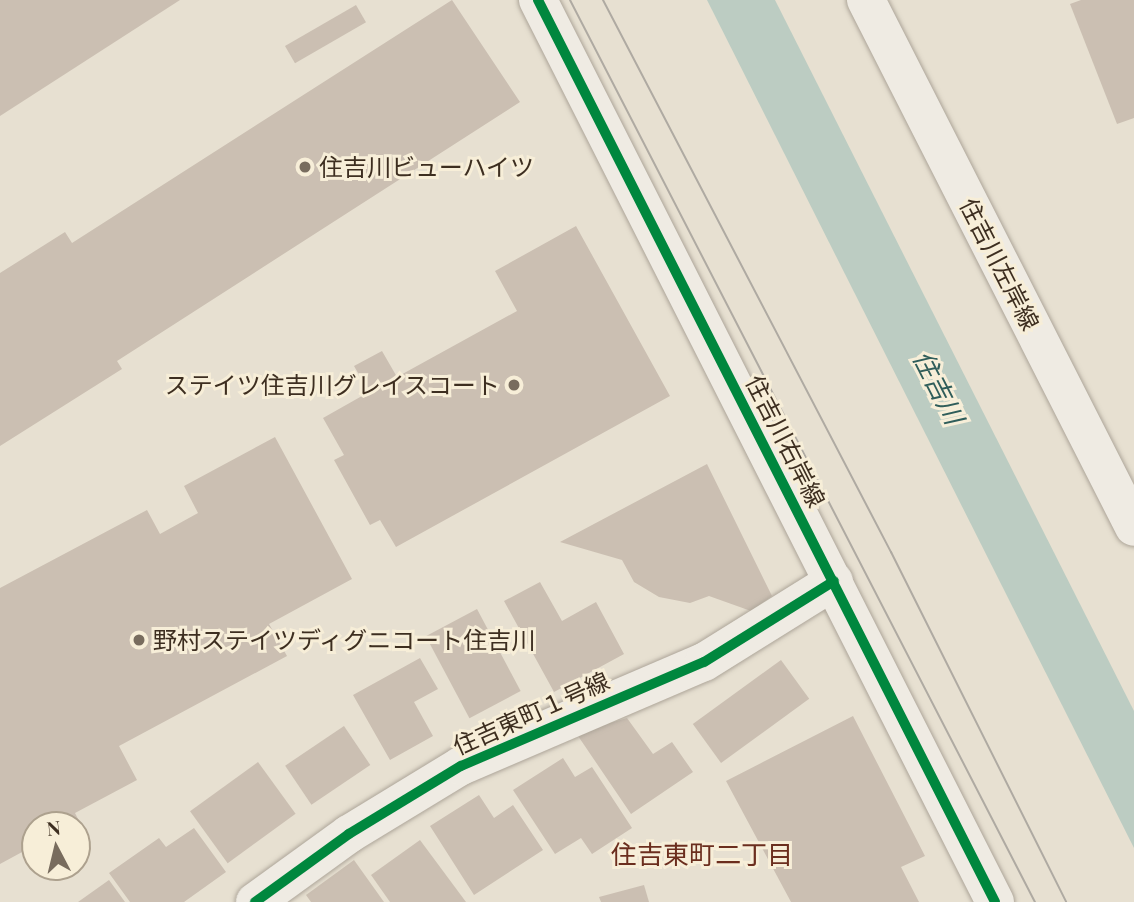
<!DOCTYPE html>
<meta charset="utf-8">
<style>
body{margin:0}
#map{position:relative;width:1134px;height:902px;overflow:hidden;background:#e7e0d1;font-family:"Playfair Display","Noto Sans JP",serif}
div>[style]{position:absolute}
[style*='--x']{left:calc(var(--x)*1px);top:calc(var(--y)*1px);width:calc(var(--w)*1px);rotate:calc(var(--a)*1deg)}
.water>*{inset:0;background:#bcccc2}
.building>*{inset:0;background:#cbbfb2;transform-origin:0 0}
.roads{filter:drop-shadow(0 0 2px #ada599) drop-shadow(0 0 2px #ada599)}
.street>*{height:38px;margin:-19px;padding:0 19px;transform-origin:19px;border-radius:19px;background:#efebe3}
.tram>*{height:2px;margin:-1px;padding:0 1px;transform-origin:1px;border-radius:1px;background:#afaaa2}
.cycleway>*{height:10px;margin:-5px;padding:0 5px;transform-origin:5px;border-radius:5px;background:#00873e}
.dots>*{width:19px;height:19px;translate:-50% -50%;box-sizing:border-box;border:4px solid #f7eed8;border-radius:50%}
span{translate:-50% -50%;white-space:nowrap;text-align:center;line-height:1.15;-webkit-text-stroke:6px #f7eed8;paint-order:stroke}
.poi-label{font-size:24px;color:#3d2e20}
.left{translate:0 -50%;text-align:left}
.right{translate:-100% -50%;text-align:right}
.street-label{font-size:24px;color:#3d2e20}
.water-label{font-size:26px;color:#2f5d5a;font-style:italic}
.neighbourhood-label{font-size:26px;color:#6b2e1e}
.north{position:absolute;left:21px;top:811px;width:70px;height:70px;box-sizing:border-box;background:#f7eed8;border:2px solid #ada18e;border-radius:50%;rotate:353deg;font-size:19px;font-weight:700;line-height:28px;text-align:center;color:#3d2e20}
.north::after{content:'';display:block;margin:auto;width:24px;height:32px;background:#786c5e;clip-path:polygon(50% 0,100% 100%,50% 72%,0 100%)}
</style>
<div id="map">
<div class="water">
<i style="clip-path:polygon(707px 0,775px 0,1134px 711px,1134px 848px)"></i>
</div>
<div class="building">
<i style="clip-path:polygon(0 0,180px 0,0 116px)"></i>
<i style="clip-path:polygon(452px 0,520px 102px,117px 361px,122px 369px,0 446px,0 273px,65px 232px,72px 243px)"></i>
<i style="clip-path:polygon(1081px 0,1134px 0,1134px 118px,1117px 124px,1070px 4px)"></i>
<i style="left:356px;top:5px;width:20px;height:82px;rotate:60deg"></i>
<i style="clip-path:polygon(576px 226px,670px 396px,396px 547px,380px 520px,370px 525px,334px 460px,344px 455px,323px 418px,369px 392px,354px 366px,382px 351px,397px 377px,517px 311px,495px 271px)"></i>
<i style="clip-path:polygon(275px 437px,352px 579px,269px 624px,287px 656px,119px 746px,137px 780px,75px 813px,79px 821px,72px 825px,35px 825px,35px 845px,0 864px,0 588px,147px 510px,160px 534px,198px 513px,184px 486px)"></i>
<i style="clip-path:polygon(707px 464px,772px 596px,751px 611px,709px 596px,690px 603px,659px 597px,634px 582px,622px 560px,560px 542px)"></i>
<i style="clip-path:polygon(540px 582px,562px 621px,596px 602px,624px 654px,554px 692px,504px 601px)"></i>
<i style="left:477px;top:609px;width:93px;height:58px;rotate:62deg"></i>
<i style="clip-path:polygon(420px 658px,438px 689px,414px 702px,433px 736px,390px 760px,353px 695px)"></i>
<i style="left:781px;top:660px;width:48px;height:109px;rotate:54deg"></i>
<i style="clip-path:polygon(853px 716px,925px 856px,901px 867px,919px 902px,791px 902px,726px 781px)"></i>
<i style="clip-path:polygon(627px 718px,653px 754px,672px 742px,693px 772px,631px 814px,576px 733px)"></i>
<i style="left:344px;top:726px;width:47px;height:71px;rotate:56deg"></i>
<i style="clip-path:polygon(563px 758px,575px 777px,592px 767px,632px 828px,592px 854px,581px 838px,555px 854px,513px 790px)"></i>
<i style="left:258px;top:762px;width:64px;height:84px;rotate:54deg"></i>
<i style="clip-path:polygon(479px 795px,494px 818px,513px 805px,543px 850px,474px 895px,430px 826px)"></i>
<i style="clip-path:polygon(194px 828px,226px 872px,184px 902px,130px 902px,109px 873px,159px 838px,166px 847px)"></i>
<i style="clip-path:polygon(420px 840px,466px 902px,390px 902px,371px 875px)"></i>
<i style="clip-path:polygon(354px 860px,384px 902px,311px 902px,306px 895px)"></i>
<i style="clip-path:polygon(109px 880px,125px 902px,78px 902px)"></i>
<i style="clip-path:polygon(644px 885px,649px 902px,601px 902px,599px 897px)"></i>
</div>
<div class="roads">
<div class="street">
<i style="--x:538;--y:0;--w:1011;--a:63.13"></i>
<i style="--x:866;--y:0;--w:591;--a:63.04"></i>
<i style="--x:255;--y:902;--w:116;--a:-35.9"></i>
<i style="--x:349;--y:834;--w:131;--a:-31.3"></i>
<i style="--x:461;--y:766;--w:264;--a:-23.2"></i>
<i style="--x:704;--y:662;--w:153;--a:-31.9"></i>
</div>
</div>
<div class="tram">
<i style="--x:570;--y:0;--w:1015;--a:62.73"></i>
<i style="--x:603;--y:0;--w:623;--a:62.45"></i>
<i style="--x:891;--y:552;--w:391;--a:63.4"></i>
</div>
<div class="cycleway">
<i style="--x:538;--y:0;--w:1011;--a:63.13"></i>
<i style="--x:255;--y:902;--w:116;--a:-35.9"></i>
<i style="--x:349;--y:834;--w:131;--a:-31.3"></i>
<i style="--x:461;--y:766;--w:264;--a:-23.2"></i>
<i style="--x:704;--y:662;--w:153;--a:-31.9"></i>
</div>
<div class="dots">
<i style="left:305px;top:167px;background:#786c5e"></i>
<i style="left:514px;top:385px;background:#786c5e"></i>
<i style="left:139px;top:640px;background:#786c5e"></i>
</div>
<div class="poi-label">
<span class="left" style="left:319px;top:167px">住吉川ビューハイツ</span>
<span class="right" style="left:500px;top:385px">ステイツ住吉川グレイスコート</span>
<span class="left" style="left:153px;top:640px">野村ステイツディグニコート住吉川</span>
</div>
<div class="street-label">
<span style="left:1000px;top:264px;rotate:63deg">住吉川左岸線</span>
<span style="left:786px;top:441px;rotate:63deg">住吉川右岸線</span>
<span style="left:531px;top:713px;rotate:-24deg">住吉東町１号線</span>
</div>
<div class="water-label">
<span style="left:939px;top:387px;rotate:63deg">住吉川</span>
</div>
<div class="neighbourhood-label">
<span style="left:702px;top:854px">住吉東町二丁目</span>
</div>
<div class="north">N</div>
</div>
